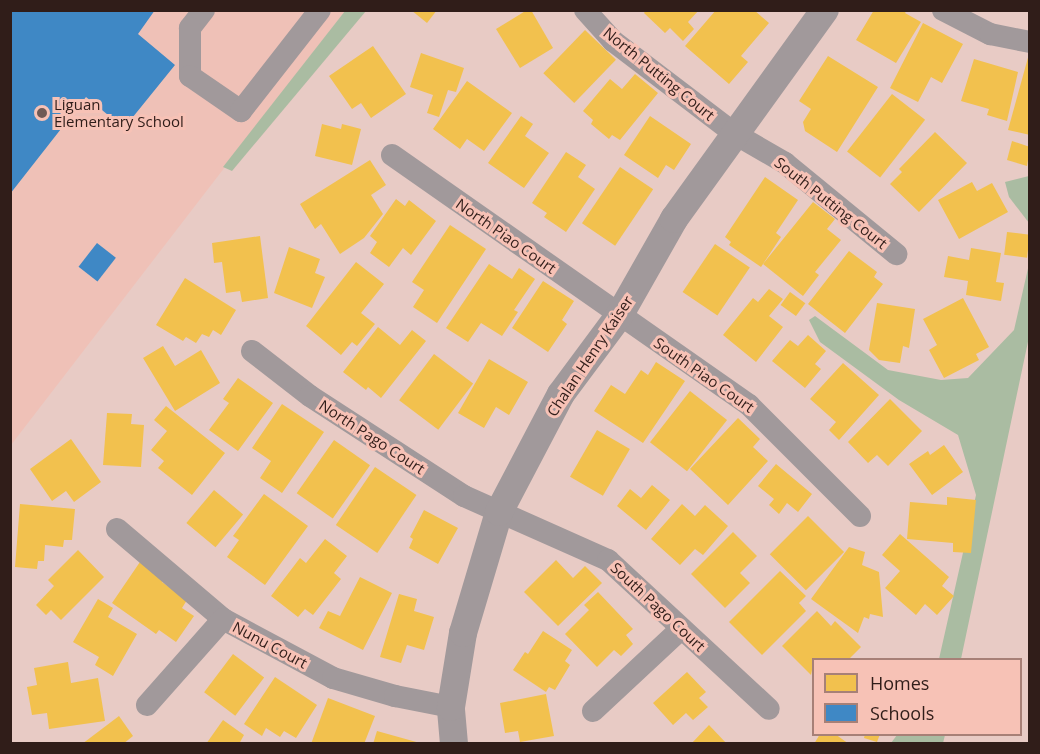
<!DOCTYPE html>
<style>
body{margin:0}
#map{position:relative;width:1040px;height:754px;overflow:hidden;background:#e8cbc5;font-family:"Open Sans",sans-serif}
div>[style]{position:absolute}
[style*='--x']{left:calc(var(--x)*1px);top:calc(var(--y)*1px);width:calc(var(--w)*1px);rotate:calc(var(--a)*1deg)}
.built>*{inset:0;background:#efc1b7}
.green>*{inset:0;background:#aabca2}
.homes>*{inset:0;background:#f2c14e;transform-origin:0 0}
.schools>*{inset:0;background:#3f88c5;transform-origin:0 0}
.minor>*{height:22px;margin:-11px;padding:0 11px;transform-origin:11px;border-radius:11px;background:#a1999b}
.tertiary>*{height:28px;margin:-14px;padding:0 14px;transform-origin:14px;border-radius:14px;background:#a1999b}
.dots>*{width:16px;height:16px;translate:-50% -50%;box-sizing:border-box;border:3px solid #f7c2b6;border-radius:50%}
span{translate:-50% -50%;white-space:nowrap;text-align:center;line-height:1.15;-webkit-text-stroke:6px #f7c2b6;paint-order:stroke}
.street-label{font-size:15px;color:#301d19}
.poi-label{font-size:15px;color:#301d19}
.left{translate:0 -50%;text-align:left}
.frame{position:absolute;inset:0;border:12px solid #301d19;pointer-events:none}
.legend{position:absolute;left:812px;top:658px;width:210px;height:78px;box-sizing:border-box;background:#f7c2b6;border:2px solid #a78077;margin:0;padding:8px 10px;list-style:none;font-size:18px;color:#301d19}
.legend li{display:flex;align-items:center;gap:12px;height:30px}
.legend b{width:30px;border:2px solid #a78077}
</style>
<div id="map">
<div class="built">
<i style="clip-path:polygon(11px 11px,345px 11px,11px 445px)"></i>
</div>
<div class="green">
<i style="clip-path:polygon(345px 11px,366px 11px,232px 171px,223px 167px)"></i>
<i style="clip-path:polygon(1029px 176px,1030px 176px,1029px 223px,1009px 197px,1005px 182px)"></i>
<i style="clip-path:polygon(1029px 264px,1029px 337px,961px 659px,939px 659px,976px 495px,958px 435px,899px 400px,820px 342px,809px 320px,815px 316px,888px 370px,941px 380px,968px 378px,1014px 330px)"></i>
<i style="clip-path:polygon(897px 735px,897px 734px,945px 735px,943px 743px,891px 743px)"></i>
</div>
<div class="homes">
<i style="clip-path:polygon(411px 10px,437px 10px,427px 23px)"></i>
<i style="clip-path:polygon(527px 10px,531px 10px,553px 48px,520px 68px,496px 29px)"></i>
<i style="clip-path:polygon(646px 10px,699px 10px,688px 22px,694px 29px,683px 41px,670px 28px,665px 33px,644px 13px)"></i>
<i style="clip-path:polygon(716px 10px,754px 10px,769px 23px,741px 56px,748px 62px,729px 84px,685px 46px)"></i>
<i style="clip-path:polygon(874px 10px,907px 10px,905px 13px,921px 22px,896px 63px,856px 40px)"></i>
<i style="clip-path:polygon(923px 23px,963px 44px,942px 83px,931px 77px,918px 102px,890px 88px)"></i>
<i style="left:585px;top:30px;width:43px;height:60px;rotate:44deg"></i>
<i style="clip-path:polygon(373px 46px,406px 94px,371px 118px,361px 103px,352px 109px,329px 76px)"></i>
<i style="clip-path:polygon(421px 53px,464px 68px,456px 92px,448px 90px,439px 117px,427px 113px,433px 95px,410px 87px)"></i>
<i style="clip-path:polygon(1029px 54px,1030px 54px,1030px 135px,1008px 130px)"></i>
<i style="clip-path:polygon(828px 56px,878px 87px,837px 152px,805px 131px,803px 122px,811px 109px,799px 101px)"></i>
<i style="clip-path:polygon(974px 59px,1018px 72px,1007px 121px,987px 115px,989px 109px,961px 101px)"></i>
<i style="clip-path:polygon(635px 74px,658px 93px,620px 140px,612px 135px,609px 139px,591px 124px,593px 120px,583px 111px,610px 79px,622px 89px)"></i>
<i style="clip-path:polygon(467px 81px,512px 113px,484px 151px,467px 139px,460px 149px,433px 129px)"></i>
<i style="left:892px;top:94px;width:42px;height:73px;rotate:38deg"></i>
<i style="clip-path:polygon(521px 116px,533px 124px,525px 136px,549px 153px,524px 188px,488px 163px)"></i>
<i style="clip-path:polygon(650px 116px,691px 144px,674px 170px,666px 165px,658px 178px,624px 155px)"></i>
<i style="clip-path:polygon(322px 124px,341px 129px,342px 124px,361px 129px,352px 165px,315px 156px)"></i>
<i style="clip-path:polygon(935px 132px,967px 163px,919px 212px,890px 184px,902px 172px,899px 169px)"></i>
<i style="clip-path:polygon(1012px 141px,1030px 147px,1027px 166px,1007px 160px)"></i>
<i style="clip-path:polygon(566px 152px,586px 165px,578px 177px,595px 189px,566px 232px,544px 217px,547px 213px,532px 203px)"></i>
<i style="clip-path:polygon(370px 160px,386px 185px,371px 195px,383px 214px,364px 238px,340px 254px,321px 224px,315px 229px,300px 204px)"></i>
<i style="left:620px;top:167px;width:40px;height:68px;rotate:34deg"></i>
<i style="clip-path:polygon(765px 177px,798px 200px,776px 233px,781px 237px,761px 267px,729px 245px,731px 242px,725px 237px)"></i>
<i style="clip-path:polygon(972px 182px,977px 191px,992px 183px,1008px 212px,959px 239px,938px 200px)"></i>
<i style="clip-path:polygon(396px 199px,405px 206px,409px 200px,436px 221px,411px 255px,403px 248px,389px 267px,370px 253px,377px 242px,370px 236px)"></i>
<i style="clip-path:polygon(813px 202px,835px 219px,827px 229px,841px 240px,815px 272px,819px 275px,803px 296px,763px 264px)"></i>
<i style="clip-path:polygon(450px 225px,486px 249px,437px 323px,413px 307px,424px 290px,412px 282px)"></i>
<i style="left:1007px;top:232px;width:23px;height:23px;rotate:7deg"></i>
<i style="clip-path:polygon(260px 236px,268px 298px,242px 302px,240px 291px,226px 293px,222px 262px,214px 263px,212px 243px)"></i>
<i style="left:715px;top:244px;width:42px;height:58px;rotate:34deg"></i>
<i style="clip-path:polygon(289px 247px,320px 259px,315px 273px,325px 277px,312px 308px,274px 293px)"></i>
<i style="clip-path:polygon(971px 248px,1001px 253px,996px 282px,1004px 283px,1001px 301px,966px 295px,968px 281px,944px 277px,948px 256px,969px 260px)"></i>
<i style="clip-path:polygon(849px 251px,877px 272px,874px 277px,883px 284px,845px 333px,808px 304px)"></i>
<i style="clip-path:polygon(356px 262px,384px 284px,361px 313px,375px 324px,357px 346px,352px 342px,341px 355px,306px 326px)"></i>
<i style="clip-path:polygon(489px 264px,512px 279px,519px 268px,535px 279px,514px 310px,518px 312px,502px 336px,481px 323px,468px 342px,446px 328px)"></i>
<i style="clip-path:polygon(185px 278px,236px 310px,221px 335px,213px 330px,209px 337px,202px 334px,196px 343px,186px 337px,183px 341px,156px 325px)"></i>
<i style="clip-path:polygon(543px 281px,574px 301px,562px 320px,567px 324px,548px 352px,512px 328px)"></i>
<i style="clip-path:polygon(769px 289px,783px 299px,769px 316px,783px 327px,756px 362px,723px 335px,753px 298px,758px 302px)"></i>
<i style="left:790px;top:292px;width:19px;height:16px;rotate:36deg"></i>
<i style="clip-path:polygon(963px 298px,989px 347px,976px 354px,979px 360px,944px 378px,929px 350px,937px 345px,923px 319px)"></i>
<i style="clip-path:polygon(877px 303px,915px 309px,909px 348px,903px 346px,900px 363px,879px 360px,869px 350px)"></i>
<i style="clip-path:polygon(378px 327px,400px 345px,412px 330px,426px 341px,381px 398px,368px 387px,366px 390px,343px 372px)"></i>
<i style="clip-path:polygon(808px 335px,826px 351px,815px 364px,821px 369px,805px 388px,772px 361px,790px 340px,798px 346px)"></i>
<i style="clip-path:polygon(163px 346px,175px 366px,201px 350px,220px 383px,175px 411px,143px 358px)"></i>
<i style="left:434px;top:354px;width:49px;height:58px;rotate:37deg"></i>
<i style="clip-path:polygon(489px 359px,528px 382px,509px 415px,496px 407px,484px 428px,458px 413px)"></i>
<i style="clip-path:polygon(656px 362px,685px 381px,643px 443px,594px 411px,611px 385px,625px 394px,641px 370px,648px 375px)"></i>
<i style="clip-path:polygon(843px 363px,879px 395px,839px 440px,829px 430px,836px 422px,810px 399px)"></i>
<i style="clip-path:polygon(238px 378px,273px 403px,238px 451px,209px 430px,229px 403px,223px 399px)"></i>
<i style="left:690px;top:391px;width:47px;height:65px;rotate:38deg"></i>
<i style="clip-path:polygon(890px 399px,922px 431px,888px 466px,877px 455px,868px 463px,848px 442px)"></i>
<i style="clip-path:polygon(282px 404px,324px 432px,282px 493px,260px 478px,271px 461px,252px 448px)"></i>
<i style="clip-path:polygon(166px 406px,225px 453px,192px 495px,158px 468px,164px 461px,151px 450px,167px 431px,154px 420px)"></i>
<i style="clip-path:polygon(107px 413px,132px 414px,131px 424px,144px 425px,141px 467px,103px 465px)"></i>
<i style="clip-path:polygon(738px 418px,760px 439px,753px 447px,768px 461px,728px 505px,690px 469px)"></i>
<i style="left:597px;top:430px;width:38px;height:54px;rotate:30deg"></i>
<i style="clip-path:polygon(71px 439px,101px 482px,74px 502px,66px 491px,52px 501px,30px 469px)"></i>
<i style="left:334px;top:440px;width:44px;height:65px;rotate:35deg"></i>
<i style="clip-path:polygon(944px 445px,963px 472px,932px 495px,909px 464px,928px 451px,930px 455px)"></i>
<i style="clip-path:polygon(776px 464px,812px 494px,798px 512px,787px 503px,779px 514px,769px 505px,774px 499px,758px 486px)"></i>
<i style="left:375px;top:467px;width:50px;height:70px;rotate:34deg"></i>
<i style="clip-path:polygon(652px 485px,670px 500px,646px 530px,617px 506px,630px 489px,641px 498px)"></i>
<i style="left:214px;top:490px;width:38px;height:43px;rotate:40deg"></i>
<i style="clip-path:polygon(264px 494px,308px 526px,265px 585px,227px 557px,239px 540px,233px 536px)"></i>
<i style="clip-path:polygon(947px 497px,976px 500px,971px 553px,953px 552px,953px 543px,907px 539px,910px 502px,947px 505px)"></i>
<i style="clip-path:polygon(20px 504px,75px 509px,72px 540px,64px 540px,63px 547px,45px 545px,44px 561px,38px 561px,37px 569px,15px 567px)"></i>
<i style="clip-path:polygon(682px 504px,695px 516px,705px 505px,728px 526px,703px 555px,695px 549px,680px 565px,651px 539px)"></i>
<i style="clip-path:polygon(424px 510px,458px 528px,438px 564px,409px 548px,413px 539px,410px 537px)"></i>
<i style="left:808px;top:516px;width:51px;height:54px;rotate:45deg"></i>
<i style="clip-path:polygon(733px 532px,757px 556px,740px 573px,750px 583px,725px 608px,691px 574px)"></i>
<i style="clip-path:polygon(900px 534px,949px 577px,942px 586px,954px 596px,937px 615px,925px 604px,916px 615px,885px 588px,900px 571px,882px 555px)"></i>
<i style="clip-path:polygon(325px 539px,347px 556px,334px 573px,341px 579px,313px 615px,305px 609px,298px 617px,271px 596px,300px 558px,306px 563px)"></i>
<i style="clip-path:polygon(849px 547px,865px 552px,862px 565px,879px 572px,883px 617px,870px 614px,869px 619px,864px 617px,858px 633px,811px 599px)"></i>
<i style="clip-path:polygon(78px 550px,104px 577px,61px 620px,51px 610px,46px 615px,36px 605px,54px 586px,48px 580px)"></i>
<i style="clip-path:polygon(142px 559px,166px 576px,162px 582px,187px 600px,182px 608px,194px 616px,176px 642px,159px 630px,156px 634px,112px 603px)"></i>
<i style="clip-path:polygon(556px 560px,573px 578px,585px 566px,602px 583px,558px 626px,524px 592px)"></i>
<i style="clip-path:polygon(780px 571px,806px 596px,799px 603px,806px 611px,762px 655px,729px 622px)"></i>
<i style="clip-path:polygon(360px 577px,392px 593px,363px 650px,319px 628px,328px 611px,340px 616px)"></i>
<i style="clip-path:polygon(598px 592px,633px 629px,626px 635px,633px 644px,621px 656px,614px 650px,597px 667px,565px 634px,589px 610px,584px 605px)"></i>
<i style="clip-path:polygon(399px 594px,417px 599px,414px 611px,434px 617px,424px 650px,407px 645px,401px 663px,380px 657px)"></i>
<i style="clip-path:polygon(98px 599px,113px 608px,108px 617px,137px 634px,113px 676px,95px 665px,99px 657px,73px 642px)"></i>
<i style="clip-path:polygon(817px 611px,831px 626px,835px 621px,861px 647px,848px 660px,814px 660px,811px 675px,782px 646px)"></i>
<i style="clip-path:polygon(543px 631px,572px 650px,565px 661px,570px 665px,555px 690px,549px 687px,546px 692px,513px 670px,525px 652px,528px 654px)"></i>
<i style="left:233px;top:654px;width:39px;height:48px;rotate:37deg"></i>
<i style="clip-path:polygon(68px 662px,71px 683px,98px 678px,105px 721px,49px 729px,47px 713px,32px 715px,27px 687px,37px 685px,34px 668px)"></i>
<i style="clip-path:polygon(687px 672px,706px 692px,699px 698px,708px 707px,693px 720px,686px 713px,673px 725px,653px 703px)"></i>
<i style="clip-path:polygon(275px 677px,317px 705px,296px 738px,284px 731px,280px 737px,266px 728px,262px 736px,244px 724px)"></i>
<i style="clip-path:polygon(546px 694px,554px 736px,520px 742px,518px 731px,505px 733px,500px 703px)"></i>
<i style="clip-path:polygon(328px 698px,375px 716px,364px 744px,311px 744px)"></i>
<i style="clip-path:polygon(119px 716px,133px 736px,123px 744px,82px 744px)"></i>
<i style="clip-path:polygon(223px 720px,244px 735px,239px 744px,206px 744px)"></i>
<i style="clip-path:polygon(709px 725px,727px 744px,691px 744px)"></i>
<i style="clip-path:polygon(377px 731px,420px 743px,420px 744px,373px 744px)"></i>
<i style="clip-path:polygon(820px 734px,835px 734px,849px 744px,814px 744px)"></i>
<i style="clip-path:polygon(865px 734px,880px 734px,877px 742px,864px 738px)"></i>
</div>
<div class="schools">
<i style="clip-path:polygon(10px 10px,155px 10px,138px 34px,175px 65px,124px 128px,86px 97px,10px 194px)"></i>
<i style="left:97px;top:243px;width:24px;height:30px;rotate:38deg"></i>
</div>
<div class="minor">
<i style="--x:204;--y:10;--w:23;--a:128"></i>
<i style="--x:190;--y:28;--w:48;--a:90"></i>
<i style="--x:190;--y:76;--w:62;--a:34.5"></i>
<i style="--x:241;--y:111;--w:128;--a:-52"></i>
<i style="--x:585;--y:10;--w:42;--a:47.9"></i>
<i style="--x:613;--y:41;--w:153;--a:37.3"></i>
<i style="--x:735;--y:134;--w:58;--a:30.1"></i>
<i style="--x:785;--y:163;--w:144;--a:39.3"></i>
<i style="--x:943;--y:10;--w:53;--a:27.1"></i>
<i style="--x:990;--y:34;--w:41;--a:11.3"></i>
<i style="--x:392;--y:155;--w:436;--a:35"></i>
<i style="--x:749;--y:405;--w:157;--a:45"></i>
<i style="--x:252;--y:351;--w:73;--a:37.8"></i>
<i style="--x:310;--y:396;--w:184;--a:33"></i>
<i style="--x:464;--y:496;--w:158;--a:24"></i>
<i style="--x:608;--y:560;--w:219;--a:42.8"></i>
<i style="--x:117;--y:529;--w:139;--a:40.3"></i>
<i style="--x:223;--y:619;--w:125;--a:28.2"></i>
<i style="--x:333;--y:678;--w:65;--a:16.2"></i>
<i style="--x:395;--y:696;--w:57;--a:11.1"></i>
<i style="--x:147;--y:705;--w:115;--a:-48.5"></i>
<i style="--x:593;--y:711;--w:120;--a:-43"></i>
</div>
<div class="tertiary">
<i style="--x:454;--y:744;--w:37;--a:-95"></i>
<i style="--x:451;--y:707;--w:75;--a:-80.8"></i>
<i style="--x:463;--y:633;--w:126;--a:-73.4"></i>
<i style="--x:499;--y:512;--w:133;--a:-62.3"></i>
<i style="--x:561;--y:394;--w:97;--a:-53.4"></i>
<i style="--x:619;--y:316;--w:112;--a:-60.4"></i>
<i style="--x:674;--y:219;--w:258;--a:-54.2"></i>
</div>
<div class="dots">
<i style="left:42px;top:113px;background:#705a55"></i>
</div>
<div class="street-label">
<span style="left:659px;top:74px;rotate:39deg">North Putting Court</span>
<span style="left:831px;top:203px;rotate:38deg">South Putting Court</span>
<span style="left:506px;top:236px;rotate:35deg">North Piao Court</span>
<span style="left:590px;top:356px;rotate:-56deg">Chalan Henry Kaiser</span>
<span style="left:704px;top:375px;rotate:35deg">South Piao Court</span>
<span style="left:372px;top:437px;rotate:33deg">North Pago Court</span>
<span style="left:658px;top:607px;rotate:43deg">South Pago Court</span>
<span style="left:270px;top:645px;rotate:28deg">Nunu Court</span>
</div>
<div class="poi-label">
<span class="left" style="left:54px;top:113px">Liguan<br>Elementary School</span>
</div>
<div class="frame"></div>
<ul class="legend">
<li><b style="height:16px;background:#f2c14e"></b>Homes</li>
<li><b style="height:16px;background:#3f88c5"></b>Schools</li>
</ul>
</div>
